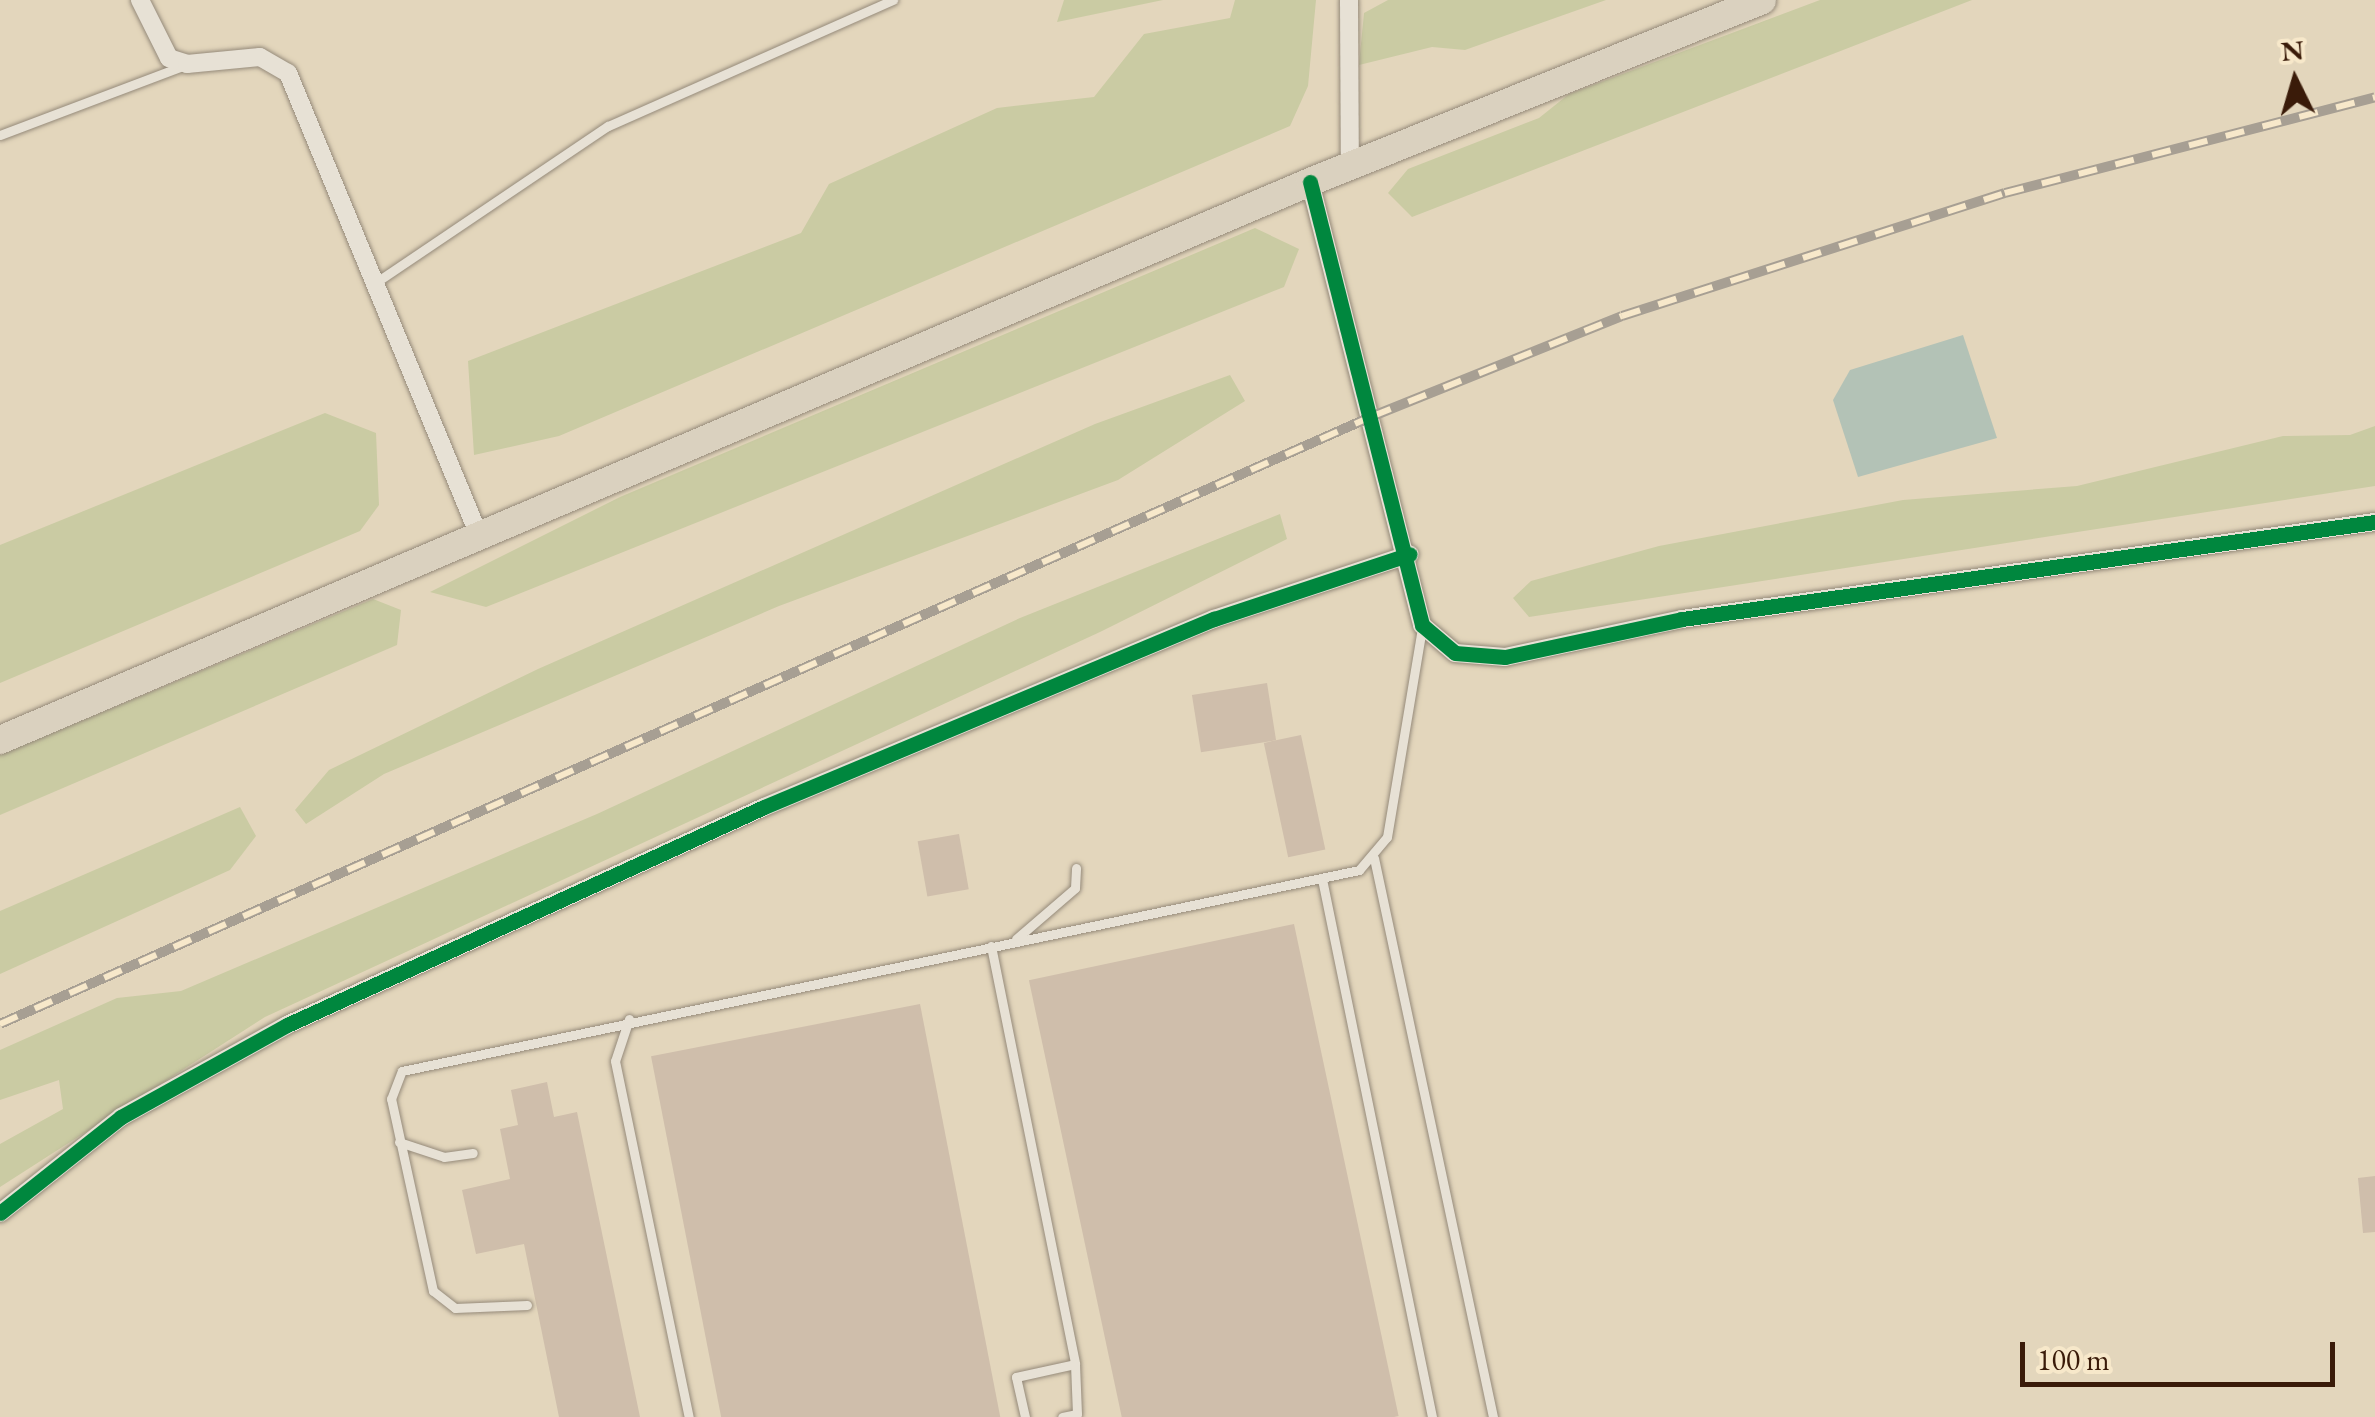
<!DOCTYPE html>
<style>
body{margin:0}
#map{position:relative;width:2375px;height:1417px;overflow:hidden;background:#e3d6bc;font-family:"EB Garamond",serif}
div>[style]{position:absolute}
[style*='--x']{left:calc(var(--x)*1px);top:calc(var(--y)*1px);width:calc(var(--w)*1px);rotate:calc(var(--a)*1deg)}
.green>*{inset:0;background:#cacba3}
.water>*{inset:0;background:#b3c2b6}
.building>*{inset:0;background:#cfbeab;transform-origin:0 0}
.roads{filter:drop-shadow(0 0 2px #958a7a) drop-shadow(0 0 2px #958a7a)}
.service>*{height:9px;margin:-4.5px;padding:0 4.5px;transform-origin:4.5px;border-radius:4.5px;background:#e7e1d5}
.minor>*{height:18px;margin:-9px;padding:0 9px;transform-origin:9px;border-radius:9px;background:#e7e1d5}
.primary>*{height:28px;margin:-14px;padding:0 14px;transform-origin:14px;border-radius:14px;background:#dad1bf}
.rail>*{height:10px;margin-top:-5px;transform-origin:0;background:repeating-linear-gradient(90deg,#f7e8ca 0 19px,#a79f93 0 38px);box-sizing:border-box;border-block:2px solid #a79f93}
.cycleway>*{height:15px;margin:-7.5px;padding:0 7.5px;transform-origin:7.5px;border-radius:7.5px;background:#00873e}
span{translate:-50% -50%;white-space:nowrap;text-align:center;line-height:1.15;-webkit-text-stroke:8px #f7e8ca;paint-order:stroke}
.north{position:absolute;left:2245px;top:30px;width:100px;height:100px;-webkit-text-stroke:8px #f7e8ca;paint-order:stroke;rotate:355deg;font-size:28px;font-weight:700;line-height:40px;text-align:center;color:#3a1b09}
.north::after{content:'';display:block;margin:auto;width:35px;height:45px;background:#3a1b09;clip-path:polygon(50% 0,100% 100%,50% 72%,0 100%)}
.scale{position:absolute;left:2020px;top:1342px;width:315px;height:45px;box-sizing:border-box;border:5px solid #3a1b09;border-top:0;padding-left:12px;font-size:30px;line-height:35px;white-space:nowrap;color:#3a1b09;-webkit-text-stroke:8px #f7e8ca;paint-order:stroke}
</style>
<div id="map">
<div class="green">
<i style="clip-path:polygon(1064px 0,1163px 0,1057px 22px)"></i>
<i style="clip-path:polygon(1235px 0,1316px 0,1308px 86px,1290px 126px,559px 436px,474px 455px,468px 361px,801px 233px,829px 184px,997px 108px,1094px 97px,1144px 34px,1230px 18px)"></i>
<i style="clip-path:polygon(1388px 0,1606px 0,1465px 50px,1432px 47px,1359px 65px,1364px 13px)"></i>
<i style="clip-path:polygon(1820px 0,1972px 0,1412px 217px,1388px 193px,1408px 169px,1539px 118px,1569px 94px)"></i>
<i style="clip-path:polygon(1255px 228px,1299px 249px,1284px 287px,486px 607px,430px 592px,620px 497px)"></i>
<i style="clip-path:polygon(1230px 375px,1245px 401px,1118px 480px,779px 606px,384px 774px,306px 824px,295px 810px,329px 770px,538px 669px,1095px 424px)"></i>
<i style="clip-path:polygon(325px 413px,376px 433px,379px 505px,360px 531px,0 683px,0 545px)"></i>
<i style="clip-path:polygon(2375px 426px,2375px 486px,1529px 617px,1513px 598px,1531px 581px,1659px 546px,1903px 500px,2077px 486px,2283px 436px,2350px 435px)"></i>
<i style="clip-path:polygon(1280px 514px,1287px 539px,1100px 632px,265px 1017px,0 1187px,0 1144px,63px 1109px,59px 1080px,0 1100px,0 1050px,117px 998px,181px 991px,597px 814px,1020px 618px)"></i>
<i style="clip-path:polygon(373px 599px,401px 610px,397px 645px,0 815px,0 755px)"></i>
<i style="clip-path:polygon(240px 807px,256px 836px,230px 870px,0 974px,0 911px)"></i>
</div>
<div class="water">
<i style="clip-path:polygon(1963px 335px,1997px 438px,1858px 477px,1833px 400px,1850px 370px)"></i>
</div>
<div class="building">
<i style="left:1267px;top:683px;width:58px;height:76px;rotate:81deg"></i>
<i style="left:1301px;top:735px;width:117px;height:38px;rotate:78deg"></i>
<i style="left:959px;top:834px;width:56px;height:42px;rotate:80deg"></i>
<i style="left:1294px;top:924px;width:503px;height:271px;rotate:78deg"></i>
<i style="left:920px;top:1004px;width:421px;height:274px;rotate:79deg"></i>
<i style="clip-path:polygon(547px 1082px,554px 1117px,577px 1112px,640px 1417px,559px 1417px,524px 1244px,476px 1254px,462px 1190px,510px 1179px,500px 1129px,518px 1125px,511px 1090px)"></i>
<i style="clip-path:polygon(2375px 1176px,2375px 1232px,2363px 1233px,2358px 1178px)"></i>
</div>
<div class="roads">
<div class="service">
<i style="--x:0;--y:135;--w:198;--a:-20.7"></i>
<i style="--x:375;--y:283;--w:281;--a:-34"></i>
<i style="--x:608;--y:126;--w:312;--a:-23.9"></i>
<i style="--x:1374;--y:858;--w:572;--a:77.98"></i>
<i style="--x:1322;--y:879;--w:549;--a:78.44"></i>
<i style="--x:1016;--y:939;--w:78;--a:-40.8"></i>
<i style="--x:1075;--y:888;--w:20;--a:-87"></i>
<i style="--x:991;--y:946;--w:426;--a:78.6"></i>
<i style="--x:1075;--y:1364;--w:50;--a:87.7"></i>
<i style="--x:1077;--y:1414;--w:15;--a:169"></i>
<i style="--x:629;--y:1019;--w:44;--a:108.4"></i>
<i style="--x:615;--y:1061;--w:364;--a:78.3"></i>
<i style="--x:399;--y:1142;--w:47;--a:18.4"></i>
<i style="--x:444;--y:1157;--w:29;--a:-8"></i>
<i style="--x:527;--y:1305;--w:72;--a:177.6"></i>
<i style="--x:455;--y:1308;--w:28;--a:-142"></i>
<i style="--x:433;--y:1291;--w:197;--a:-102.3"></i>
<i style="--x:391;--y:1099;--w:30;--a:-69"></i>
<i style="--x:402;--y:1071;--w:978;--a:-11.86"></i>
<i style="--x:1359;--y:870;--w:43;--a:-49.7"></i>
<i style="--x:1387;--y:837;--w:212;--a:-80.5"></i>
<i style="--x:1025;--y:1417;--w:41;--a:-102.7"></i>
<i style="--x:1016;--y:1377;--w:60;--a:-12.4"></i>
</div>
<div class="minor">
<i style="--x:140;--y:0;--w:65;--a:63.4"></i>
<i style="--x:169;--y:58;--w:19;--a:18"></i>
<i style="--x:187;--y:64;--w:73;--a:-5.5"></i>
<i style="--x:260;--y:57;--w:32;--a:30"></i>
<i style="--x:288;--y:73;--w:503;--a:67.56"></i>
<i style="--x:1349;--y:0;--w:166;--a:89.7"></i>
<i style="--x:1310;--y:182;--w:457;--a:75.8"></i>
<i style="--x:1422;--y:625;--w:43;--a:40.3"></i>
<i style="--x:1455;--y:653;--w:50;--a:4.6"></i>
<i style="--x:1505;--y:657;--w:181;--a:-12.1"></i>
<i style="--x:1682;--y:619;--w:700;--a:-7.97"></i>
<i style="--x:0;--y:1213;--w:154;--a:-38.4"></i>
<i style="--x:121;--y:1117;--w:190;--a:-29"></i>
<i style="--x:287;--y:1025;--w:524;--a:-24.56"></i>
<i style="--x:764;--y:807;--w:488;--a:-22.7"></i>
<i style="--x:1214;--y:619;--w:206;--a:-18.3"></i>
</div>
<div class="primary">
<i style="--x:0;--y:740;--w:1424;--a:-23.07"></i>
<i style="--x:1310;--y:182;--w:487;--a:-21.9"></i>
</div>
</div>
<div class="rail">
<i style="--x:0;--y:1024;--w:1502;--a:-23.89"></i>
<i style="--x:1373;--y:416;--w:268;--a:-21.9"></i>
<i style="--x:1622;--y:316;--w:402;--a:-17.8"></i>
<i style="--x:2005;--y:193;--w:382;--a:-14.5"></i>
</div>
<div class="cycleway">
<i style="--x:1310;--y:182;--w:457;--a:75.8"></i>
<i style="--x:1422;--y:625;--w:43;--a:40.3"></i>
<i style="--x:1455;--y:653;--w:50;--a:4.6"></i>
<i style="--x:1505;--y:657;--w:181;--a:-12.1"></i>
<i style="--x:1682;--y:619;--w:700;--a:-7.97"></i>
<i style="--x:0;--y:1213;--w:154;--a:-38.4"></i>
<i style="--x:121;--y:1117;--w:190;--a:-29"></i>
<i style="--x:287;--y:1025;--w:524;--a:-24.56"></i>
<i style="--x:764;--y:807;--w:488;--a:-22.7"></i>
<i style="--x:1214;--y:619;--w:206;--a:-18.3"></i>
</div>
<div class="north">N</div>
<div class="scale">100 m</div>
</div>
